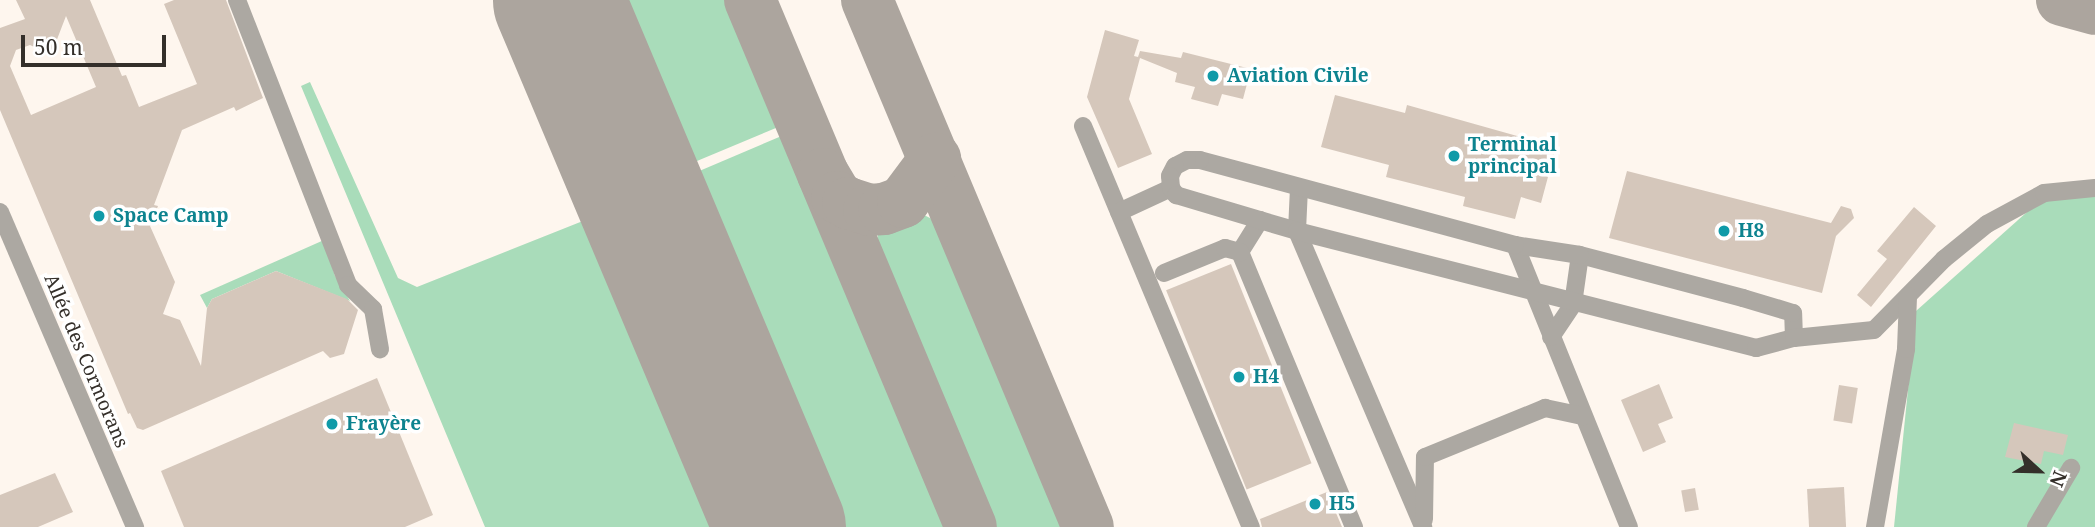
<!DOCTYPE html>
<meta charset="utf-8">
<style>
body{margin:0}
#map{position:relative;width:2095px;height:527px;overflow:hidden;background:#fef6ee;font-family:"Noto Serif",serif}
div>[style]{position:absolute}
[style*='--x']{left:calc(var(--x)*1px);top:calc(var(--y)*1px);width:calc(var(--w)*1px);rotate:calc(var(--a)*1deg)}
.green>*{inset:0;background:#a9dcba;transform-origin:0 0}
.taxiway>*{height:52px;margin:-26px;padding:0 26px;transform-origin:26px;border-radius:26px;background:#aca59e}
.runway>*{height:131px;margin:-65.5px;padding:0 65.5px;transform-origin:65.5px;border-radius:65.5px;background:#aca59e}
.building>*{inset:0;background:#d5c7bb;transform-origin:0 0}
.minor>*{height:18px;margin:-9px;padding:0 9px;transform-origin:9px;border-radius:9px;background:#aca8a2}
.dots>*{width:19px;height:19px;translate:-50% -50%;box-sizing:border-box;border:4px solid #fff;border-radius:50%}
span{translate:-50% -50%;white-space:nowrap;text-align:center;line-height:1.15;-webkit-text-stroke:7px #fff;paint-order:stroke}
.culture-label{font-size:19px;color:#0d838f;font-weight:700}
.left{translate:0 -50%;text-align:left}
.street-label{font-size:19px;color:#342f2a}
.north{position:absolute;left:2004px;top:436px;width:70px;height:70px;-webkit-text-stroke:5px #fff;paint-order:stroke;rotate:112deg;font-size:19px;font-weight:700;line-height:28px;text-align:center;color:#342f2a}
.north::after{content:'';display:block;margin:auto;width:24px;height:32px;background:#342f2a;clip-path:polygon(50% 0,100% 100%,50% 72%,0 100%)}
.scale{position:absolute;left:21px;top:35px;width:145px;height:32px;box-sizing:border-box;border:4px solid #342f2a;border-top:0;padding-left:9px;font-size:21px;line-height:24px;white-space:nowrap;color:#342f2a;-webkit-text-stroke:5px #fff;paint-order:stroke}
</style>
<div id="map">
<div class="green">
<i style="clip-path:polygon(616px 0,734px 0,788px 123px,685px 166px)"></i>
<i style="clip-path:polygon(310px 82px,398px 278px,417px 287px,603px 213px,734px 527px,485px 527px,301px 86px)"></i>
<i style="left:791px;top:132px;width:428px;height:113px;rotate:67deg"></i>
<i style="clip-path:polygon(2095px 191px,2095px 527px,1894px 527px,1916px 311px,2045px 196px)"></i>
<i style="clip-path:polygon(920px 213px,940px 223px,1068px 527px,988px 527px,875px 255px,878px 234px,896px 219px)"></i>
<i style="clip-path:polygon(324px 240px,335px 276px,350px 301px,276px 271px,212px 299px,207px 308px,200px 295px)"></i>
</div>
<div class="taxiway">
<i style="--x:750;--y:0;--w:571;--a:67.25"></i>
<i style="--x:867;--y:0;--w:571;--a:67.25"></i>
<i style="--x:2062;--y:0;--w:34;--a:15"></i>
<i style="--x:823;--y:174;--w:27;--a:59"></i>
<i style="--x:837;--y:197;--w:13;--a:29"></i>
<i style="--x:848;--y:203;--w:22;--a:18"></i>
<i style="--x:869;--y:210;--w:15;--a:-4"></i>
<i style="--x:884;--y:209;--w:20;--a:-20"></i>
<i style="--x:903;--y:202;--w:54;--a:-53.3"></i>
</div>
<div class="runway">
<i style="--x:558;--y:0;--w:572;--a:67.16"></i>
</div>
<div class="building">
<i style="clip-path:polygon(evenodd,16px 0,90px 0,122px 76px,126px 75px,139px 107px,197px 84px,164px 4px,174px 0,226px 0,263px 98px,236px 111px,234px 107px,182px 130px,154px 205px,158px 206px,150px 226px,175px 282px,163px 314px,180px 320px,201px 366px,207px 308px,212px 299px,276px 271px,347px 299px,358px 310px,344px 354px,330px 358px,323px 351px,143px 430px,137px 428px,130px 413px,128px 414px,0 110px,0 28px,25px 19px,16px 0,66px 16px,96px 87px,31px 115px,10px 66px,16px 50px,30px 45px,51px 55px,66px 16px)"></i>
<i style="clip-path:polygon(1105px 30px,1139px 40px,1134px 56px,1138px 57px,1140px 51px,1181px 58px,1183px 52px,1251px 69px,1243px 99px,1222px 94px,1218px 106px,1191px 99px,1195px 87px,1175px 82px,1177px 73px,1140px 58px,1129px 99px,1152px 154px,1118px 168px,1087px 97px)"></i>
<i style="clip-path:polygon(1335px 95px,1405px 113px,1407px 105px,1556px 147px,1541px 203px,1521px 197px,1515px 219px,1463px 206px,1465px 197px,1386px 177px,1389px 165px,1321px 147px)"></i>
<i style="clip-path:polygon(1627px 171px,1831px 223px,1841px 206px,1851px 209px,1854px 218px,1836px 236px,1822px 293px,1609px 238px)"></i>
<i style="clip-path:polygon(1914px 207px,1936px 226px,1871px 307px,1857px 295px,1887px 259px,1877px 251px)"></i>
<i style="left:1231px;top:264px;width:215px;height:70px;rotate:68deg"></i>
<i style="clip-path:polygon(377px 378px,433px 515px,405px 527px,184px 527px,161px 471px)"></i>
<i style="clip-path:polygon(1659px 384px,1673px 418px,1658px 424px,1666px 442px,1643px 452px,1621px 400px)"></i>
<i style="left:1839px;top:385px;width:19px;height:36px;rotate:9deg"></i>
<i style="clip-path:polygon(2014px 423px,2068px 435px,2063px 455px,2044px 451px,2041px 464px,2005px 457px)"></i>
<i style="clip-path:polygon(55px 473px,73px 512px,38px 527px,0 527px,0 495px)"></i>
<i style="left:1844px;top:487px;width:40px;height:37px;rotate:87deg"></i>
<i style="left:1695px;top:488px;width:22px;height:14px;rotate:80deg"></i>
<i style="clip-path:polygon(1327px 492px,1342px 527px,1262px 527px,1260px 519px)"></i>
</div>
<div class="minor">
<i style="--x:237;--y:0;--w:306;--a:68.7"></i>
<i style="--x:348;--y:285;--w:35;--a:44"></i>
<i style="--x:373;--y:309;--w:41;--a:80.1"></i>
<i style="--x:1083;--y:126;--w:435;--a:67.3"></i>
<i style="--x:1299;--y:188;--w:43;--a:92.7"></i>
<i style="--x:1297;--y:231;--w:322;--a:66.9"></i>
<i style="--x:0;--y:212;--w:343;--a:66.8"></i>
<i style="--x:1119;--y:212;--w:57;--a:-24.8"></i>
<i style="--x:1260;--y:220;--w:38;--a:122"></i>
<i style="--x:1240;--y:252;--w:298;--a:67.5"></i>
<i style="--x:1515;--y:245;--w:304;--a:68"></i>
<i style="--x:1164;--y:273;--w:66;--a:-22.3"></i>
<i style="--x:1225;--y:248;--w:16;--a:15"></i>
<i style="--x:1551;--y:337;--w:40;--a:-56"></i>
<i style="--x:1573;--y:304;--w:49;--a:-81.9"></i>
<i style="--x:1794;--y:338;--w:25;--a:-92"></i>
<i style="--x:1793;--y:313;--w:52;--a:-163.3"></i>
<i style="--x:1743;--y:298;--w:169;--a:-165.2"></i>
<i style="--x:1580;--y:255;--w:66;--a:-171.3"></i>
<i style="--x:1515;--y:245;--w:326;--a:-164.9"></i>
<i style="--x:1200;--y:160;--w:13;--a:180"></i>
<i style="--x:1187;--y:160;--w:13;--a:153"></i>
<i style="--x:1175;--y:166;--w:11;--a:117"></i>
<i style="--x:1170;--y:176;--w:12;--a:85"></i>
<i style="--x:1171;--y:188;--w:9;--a:54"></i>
<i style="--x:1176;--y:195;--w:126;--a:16.6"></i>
<i style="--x:1297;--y:231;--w:474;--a:14.3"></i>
<i style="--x:1756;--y:348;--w:39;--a:-15"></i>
<i style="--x:1794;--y:338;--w:80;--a:-5.7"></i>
<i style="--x:1874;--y:330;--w:100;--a:-45.4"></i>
<i style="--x:1944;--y:259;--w:55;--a:-39.1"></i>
<i style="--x:1987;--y:224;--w:65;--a:-28.5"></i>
<i style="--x:2044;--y:193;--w:51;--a:-5.6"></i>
<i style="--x:1424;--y:519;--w:62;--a:-89.1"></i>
<i style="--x:1425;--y:457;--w:130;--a:-22.2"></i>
<i style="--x:1545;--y:408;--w:39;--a:12"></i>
<i style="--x:1875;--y:527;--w:181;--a:-80.1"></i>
<i style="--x:1906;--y:349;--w:53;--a:-87.8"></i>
<i style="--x:2036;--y:527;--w:69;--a:-59.3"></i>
</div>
<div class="dots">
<i style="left:1213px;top:76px;background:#0f9aa8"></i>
<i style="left:1454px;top:156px;background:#0f9aa8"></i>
<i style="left:99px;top:216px;background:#0f9aa8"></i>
<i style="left:1724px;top:231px;background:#0f9aa8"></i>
<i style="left:1239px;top:377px;background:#0f9aa8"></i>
<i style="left:332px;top:424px;background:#0f9aa8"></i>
<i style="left:1315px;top:504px;background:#0f9aa8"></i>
</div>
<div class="culture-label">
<span class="left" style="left:1227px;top:76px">Aviation Civile</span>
<span class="left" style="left:1468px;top:156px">Terminal<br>principal</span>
<span class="left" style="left:113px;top:216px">Space Camp</span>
<span class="left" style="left:1738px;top:231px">H8</span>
<span class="left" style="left:1253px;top:377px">H4</span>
<span class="left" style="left:346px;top:424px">Frayère</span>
<span class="left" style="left:1329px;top:504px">H5</span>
</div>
<div class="street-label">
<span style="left:86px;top:361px;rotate:67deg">Allée des Cormorans</span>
</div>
<div class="north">N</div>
<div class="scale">50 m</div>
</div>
